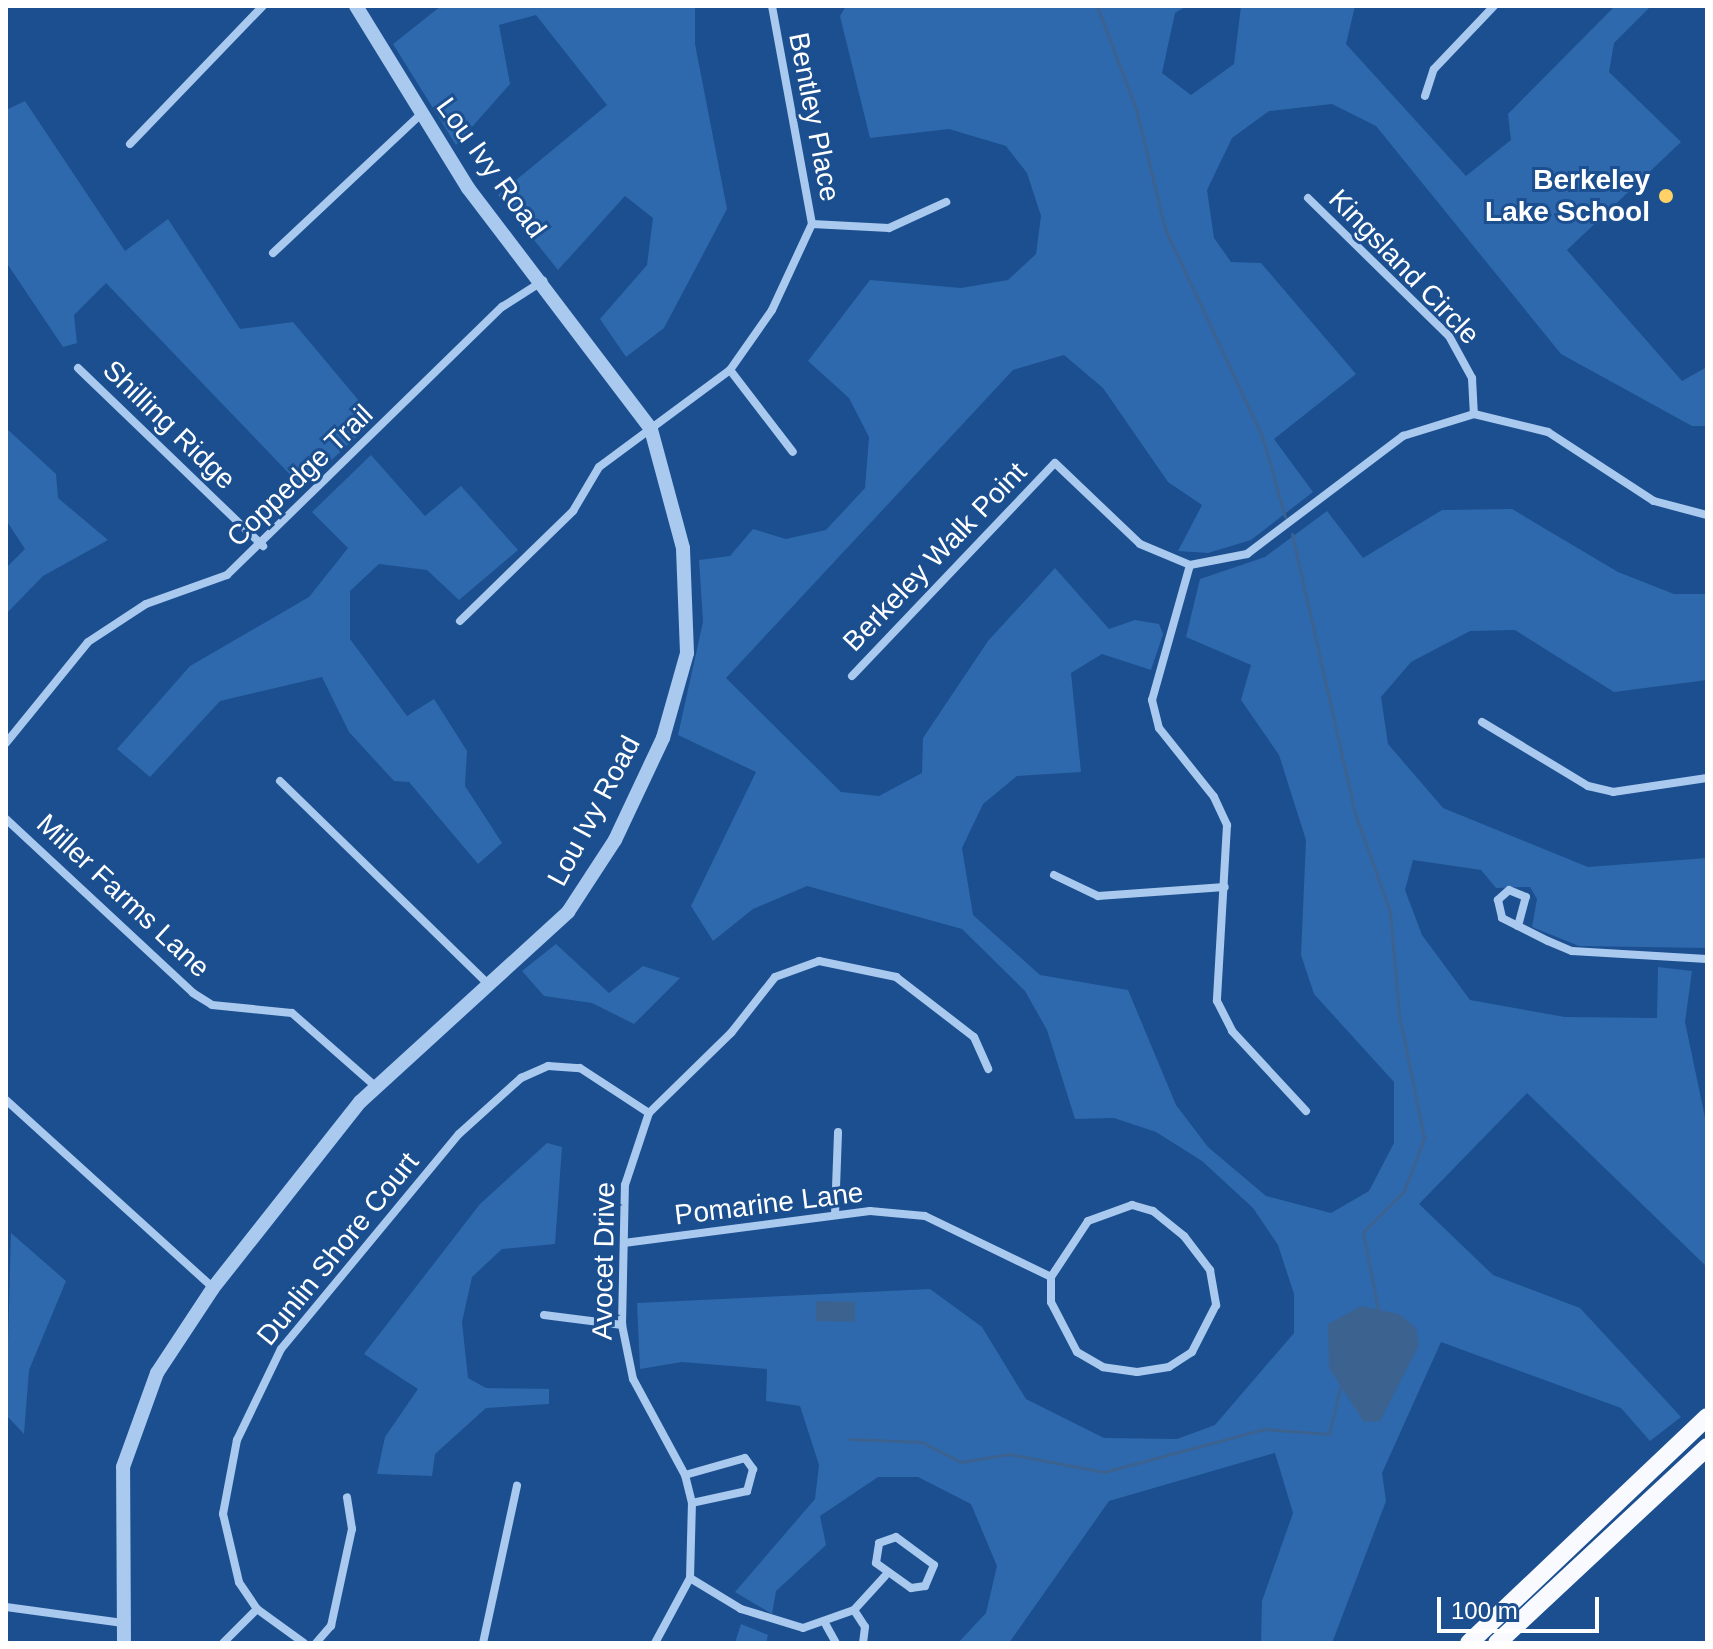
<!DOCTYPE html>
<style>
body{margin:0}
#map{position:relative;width:1713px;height:1649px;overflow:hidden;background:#1b4f8f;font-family:Arial,sans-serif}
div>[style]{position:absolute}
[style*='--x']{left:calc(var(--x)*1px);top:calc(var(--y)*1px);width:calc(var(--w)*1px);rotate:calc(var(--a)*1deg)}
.green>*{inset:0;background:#2e69ad}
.water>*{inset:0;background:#3c6290;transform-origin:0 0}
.stream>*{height:3px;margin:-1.5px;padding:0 1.5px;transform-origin:1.5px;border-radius:1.5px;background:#3c6290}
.minor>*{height:8px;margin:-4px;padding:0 4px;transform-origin:4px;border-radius:4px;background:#a9c9ee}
.tertiary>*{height:14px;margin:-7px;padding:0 7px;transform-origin:7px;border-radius:7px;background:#a9c9ee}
.trunk>*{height:18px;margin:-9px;padding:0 9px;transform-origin:9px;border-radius:9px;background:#f8faff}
.dots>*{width:22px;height:22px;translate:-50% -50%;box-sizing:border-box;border:4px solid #1b4f8f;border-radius:50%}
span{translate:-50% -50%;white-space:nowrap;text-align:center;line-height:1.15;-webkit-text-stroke:6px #1b4f8f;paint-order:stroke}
.street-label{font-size:28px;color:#fff}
.poi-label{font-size:28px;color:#fff;font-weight:700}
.right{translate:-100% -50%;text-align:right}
.frame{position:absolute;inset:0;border:8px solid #fff;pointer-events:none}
.scale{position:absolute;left:1437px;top:1597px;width:162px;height:36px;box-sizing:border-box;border:4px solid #fff;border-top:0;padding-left:10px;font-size:24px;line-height:28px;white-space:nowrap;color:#fff;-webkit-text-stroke:6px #1b4f8f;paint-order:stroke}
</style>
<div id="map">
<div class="green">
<i style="clip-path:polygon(441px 6px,695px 6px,695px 44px,727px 209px,664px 328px,626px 357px,600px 319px,647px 265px,653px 218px,625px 196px,558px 270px,498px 195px,607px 105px,536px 15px,499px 25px,510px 84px,456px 145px,393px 44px)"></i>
<i style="clip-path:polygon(846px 6px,1187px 6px,1175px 13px,1162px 73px,1191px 95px,1234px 64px,1241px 6px,1355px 6px,1346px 44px,1466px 176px,1511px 140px,1508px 114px,1615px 6px,1651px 6px,1614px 43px,1609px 72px,1681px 142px,1567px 250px,1682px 381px,1707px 367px,1707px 426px,1692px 426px,1561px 354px,1376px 126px,1332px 104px,1269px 111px,1232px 138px,1207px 190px,1214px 238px,1231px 262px,1261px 263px,1356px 374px,1274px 439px,1313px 492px,1251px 540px,1208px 553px,1178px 551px,1202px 505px,1168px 482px,1103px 388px,1064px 355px,1013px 370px,726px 678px,841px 792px,879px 796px,922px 773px,923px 738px,988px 641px,1055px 568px,1109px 629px,1135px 620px,1159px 624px,1163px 634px,1151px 670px,1102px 654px,1071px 673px,1081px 772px,1017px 776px,983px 804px,962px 848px,973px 915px,1040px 975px,1128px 990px,1176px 1105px,1208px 1147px,1266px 1196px,1331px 1213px,1369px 1191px,1394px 1143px,1394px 1082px,1314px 994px,1301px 955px,1306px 840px,1279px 755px,1241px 700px,1251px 665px,1186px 637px,1200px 579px,1265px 557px,1327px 511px,1363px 558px,1442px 510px,1512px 509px,1618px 572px,1674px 594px,1707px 594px,1707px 680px,1614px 692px,1515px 630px,1470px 631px,1411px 662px,1381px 697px,1388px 744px,1443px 808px,1588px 867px,1707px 858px,1707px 948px,1579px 946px,1532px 927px,1537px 899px,1530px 887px,1496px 888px,1481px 870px,1413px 860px,1405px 890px,1422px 935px,1470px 1000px,1565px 1017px,1657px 1018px,1658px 967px,1692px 971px,1685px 1022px,1707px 1127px,1707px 1267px,1527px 1093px,1419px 1204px,1493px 1275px,1580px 1308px,1681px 1417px,1650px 1441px,1621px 1408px,1441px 1342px,1382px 1473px,1386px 1501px,1332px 1643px,1261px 1643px,1262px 1601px,1293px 1513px,1275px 1453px,1109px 1501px,1009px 1643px,958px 1643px,986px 1613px,997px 1566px,971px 1504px,918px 1477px,878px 1477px,820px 1516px,826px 1545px,776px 1591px,772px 1614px,735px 1592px,815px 1499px,819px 1465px,800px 1406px,766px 1401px,767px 1369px,682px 1362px,640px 1369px,637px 1303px,930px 1289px,982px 1327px,1026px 1399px,1104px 1438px,1177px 1439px,1215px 1425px,1294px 1333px,1294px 1294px,1278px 1245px,1253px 1208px,1202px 1161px,1156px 1132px,1114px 1118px,1075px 1119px,1047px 1030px,1025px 991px,962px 929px,807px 886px,753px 909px,713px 941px,691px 906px,756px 772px,678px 735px,703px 622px,699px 560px,730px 556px,753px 529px,786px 539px,826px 530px,865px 488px,869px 437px,849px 398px,808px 361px,870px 280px,961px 288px,1008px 280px,1036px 254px,1041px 216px,1027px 173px,1006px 146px,949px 129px,870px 138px,840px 16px)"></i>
<i style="clip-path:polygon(25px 101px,125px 251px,168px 219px,240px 329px,293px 322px,375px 420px,302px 487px,106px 283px,74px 315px,77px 343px,63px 347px,6px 262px,6px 110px)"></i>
<i style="clip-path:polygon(6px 428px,56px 474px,58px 498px,108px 540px,43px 576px,6px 614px,6px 568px,25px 549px,6px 520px)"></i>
<i style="clip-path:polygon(371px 455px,425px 516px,461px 486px,518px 550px,459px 600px,427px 570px,379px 564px,350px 591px,350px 639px,407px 716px,434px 699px,467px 751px,465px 786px,502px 843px,478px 864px,409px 782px,394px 781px,349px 732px,322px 677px,220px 701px,150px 777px,117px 749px,190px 666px,309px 597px,348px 548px,312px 512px)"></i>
<i style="clip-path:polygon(556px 944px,609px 993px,643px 966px,680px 978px,634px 1024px,592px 1003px,544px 996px,522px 971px)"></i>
<i style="clip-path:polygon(547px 1143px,562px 1147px,555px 1244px,502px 1249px,472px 1277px,462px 1322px,468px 1378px,486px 1388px,549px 1389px,549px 1404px,486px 1408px,435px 1454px,432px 1476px,377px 1474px,385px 1437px,418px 1389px,364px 1354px,480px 1204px)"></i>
<i style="clip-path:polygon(11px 1233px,66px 1281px,29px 1370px,24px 1434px,6px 1415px)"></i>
<i style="clip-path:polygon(741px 1624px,768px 1635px,766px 1643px,735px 1643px)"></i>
</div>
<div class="water">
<i style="left:816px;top:1301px;width:39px;height:20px;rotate:1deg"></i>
<i style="clip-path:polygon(1361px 1306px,1399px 1314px,1416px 1328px,1419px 1345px,1380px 1421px,1364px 1422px,1329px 1368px,1328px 1324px)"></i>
</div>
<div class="stream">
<i style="--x:1097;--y:6;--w:110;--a:69.3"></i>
<i style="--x:1136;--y:109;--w:123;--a:76.4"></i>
<i style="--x:1165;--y:229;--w:229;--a:64.9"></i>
<i style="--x:1262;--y:436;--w:84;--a:74.1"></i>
<i style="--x:1292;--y:534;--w:286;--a:77.3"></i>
<i style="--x:1355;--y:813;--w:105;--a:70.5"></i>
<i style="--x:1390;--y:912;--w:103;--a:85"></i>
<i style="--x:1399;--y:1015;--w:126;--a:78.5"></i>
<i style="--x:1424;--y:1138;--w:57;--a:110.7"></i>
<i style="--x:1404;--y:1191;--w:58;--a:135"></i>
<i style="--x:1363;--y:1232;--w:79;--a:79.1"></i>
<i style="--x:850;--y:1439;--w:72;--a:2.4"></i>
<i style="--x:922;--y:1442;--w:44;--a:27.1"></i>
<i style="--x:961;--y:1462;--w:49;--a:-9.5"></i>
<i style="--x:1009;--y:1454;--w:97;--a:10.7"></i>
<i style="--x:1104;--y:1472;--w:166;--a:-15"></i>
<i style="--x:1264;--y:1429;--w:65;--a:4.4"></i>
<i style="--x:1329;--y:1434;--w:51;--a:-76.5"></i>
</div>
<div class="minor">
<i style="--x:1425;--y:96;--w:28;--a:-72"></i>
<i style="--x:1434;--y:69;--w:87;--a:-46.4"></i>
<i style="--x:130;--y:144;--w:192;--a:-46.1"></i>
<i style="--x:1308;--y:198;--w:197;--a:44.4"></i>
<i style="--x:1449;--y:336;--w:48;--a:61.3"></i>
<i style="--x:1472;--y:378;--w:36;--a:87"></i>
<i style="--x:812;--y:224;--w:77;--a:3"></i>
<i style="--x:889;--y:228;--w:63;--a:-24.5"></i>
<i style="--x:273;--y:253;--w:200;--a:-43.2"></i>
<i style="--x:78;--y:368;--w:257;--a:43.9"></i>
<i style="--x:730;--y:370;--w:103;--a:52.5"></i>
<i style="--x:1190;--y:565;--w:140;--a:105.7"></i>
<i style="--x:1152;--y:700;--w:29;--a:76"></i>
<i style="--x:1159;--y:728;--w:88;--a:51.4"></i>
<i style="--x:1214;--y:797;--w:31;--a:65"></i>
<i style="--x:1227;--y:825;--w:176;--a:93.3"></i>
<i style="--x:1217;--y:1001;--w:34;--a:63"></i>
<i style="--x:1232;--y:1031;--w:109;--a:47.2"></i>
<i style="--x:460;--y:621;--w:158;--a:-44.2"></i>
<i style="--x:573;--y:511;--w:51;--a:-59.4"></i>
<i style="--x:599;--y:467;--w:163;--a:-36.5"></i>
<i style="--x:730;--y:370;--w:73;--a:-55"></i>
<i style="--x:772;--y:310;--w:95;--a:-65.1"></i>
<i style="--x:812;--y:224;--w:222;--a:-100.4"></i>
<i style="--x:852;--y:676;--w:294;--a:-46.4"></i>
<i style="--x:1055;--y:463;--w:117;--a:43.6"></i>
<i style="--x:1140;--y:544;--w:54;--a:22.8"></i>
<i style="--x:1190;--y:565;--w:58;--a:-10.9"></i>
<i style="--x:1247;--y:554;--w:196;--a:-37.1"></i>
<i style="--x:1403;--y:436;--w:74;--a:-17.2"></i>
<i style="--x:1474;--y:414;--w:76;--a:13.7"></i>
<i style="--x:1548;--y:432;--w:126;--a:33.1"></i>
<i style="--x:1654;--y:501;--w:55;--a:14.8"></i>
<i style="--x:1482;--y:722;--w:124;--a:31.1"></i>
<i style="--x:1588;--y:786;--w:26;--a:13"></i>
<i style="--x:1613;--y:792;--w:95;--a:-8.5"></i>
<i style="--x:6;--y:743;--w:130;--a:-50.9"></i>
<i style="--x:88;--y:642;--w:69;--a:-33.2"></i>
<i style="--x:146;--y:604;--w:86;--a:-19.7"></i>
<i style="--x:227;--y:575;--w:384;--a:-44.3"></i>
<i style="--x:502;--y:307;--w:49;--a:-32.4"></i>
<i style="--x:280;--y:781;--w:292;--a:44.3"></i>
<i style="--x:6;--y:819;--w:255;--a:42.9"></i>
<i style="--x:193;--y:993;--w:22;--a:32"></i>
<i style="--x:212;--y:1005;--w:80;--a:5.7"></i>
<i style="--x:292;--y:1013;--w:111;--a:41.3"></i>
<i style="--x:1054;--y:875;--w:49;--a:25.5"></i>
<i style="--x:1098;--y:896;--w:127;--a:-4.1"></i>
<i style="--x:1518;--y:926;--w:30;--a:-75"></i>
<i style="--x:1526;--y:897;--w:18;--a:-158"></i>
<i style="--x:1509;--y:890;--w:15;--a:138"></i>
<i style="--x:1498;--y:900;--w:18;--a:77"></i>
<i style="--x:1502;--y:918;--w:51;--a:26.6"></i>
<i style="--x:1548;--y:941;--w:26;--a:23"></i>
<i style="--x:1572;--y:951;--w:135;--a:3.4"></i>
<i style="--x:6;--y:1100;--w:280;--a:42.2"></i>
<i style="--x:1132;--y:1205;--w:22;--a:16"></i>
<i style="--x:1153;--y:1211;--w:40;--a:39"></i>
<i style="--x:1184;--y:1236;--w:43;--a:52.6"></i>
<i style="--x:1210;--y:1270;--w:36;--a:80"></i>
<i style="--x:1216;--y:1305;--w:53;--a:117.1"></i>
<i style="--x:1192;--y:1352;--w:27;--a:147"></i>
<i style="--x:1169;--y:1367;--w:32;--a:171"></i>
<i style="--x:1137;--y:1372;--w:34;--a:-172"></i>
<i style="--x:1103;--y:1367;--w:30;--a:-150"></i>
<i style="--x:1077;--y:1352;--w:56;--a:-117.5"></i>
<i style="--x:1051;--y:1302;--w:25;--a:-90"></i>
<i style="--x:1051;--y:1277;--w:67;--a:-56.5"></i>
<i style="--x:1088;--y:1221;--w:47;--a:-20"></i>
<i style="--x:835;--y:1215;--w:83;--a:-87.9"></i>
<i style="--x:624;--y:1243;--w:248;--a:-7.4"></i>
<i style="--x:870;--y:1211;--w:55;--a:5.2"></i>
<i style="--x:925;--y:1216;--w:140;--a:25.8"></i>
<i style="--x:544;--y:1315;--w:79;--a:7.3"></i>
<i style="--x:685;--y:1475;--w:62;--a:-15.8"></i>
<i style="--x:745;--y:1458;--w:14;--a:54"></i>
<i style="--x:753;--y:1469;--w:23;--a:105"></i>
<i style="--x:747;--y:1491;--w:56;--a:167.7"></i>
<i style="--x:896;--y:1537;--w:47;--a:36.4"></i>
<i style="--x:934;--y:1565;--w:23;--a:113"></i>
<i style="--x:925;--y:1586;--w:14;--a:172"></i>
<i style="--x:911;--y:1588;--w:43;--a:-144.5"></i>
<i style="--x:876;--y:1563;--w:20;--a:-81"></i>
<i style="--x:879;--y:1543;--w:18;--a:-19"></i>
<i style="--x:690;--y:1578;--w:60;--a:31.3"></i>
<i style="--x:741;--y:1609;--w:65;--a:17"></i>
<i style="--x:803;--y:1628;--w:54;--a:-19.4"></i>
<i style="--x:854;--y:1610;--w:46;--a:-47.6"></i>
<i style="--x:6;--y:1607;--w:118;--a:7.8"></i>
<i style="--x:854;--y:1610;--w:20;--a:57"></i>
<i style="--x:865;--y:1627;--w:16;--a:97"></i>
<i style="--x:826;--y:1625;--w:21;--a:61"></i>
<i style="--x:223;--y:1643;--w:48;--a:-45"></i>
<i style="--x:304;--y:1643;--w:58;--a:-144.1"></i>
<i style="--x:257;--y:1609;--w:32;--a:-124"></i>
<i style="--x:239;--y:1582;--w:70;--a:-103.2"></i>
<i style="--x:223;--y:1514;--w:75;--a:-79.3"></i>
<i style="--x:237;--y:1440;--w:101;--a:-64.2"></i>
<i style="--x:281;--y:1349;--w:279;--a:-50.4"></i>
<i style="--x:459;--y:1134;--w:84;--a:-42.1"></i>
<i style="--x:521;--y:1078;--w:30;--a:-24"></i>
<i style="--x:548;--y:1066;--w:32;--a:4"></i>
<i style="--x:580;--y:1068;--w:82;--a:33.1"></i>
<i style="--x:316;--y:1643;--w:23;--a:-49"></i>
<i style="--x:331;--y:1626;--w:99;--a:-77.8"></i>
<i style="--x:352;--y:1529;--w:32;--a:-99"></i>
<i style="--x:483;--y:1643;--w:161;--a:-77.8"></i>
<i style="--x:655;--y:1643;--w:74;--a:-61.7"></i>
<i style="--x:690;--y:1578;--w:75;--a:-88.5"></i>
<i style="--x:692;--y:1503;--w:29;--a:-104"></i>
<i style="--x:685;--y:1475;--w:109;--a:-118.4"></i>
<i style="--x:633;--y:1379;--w:55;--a:-101.5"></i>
<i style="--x:622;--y:1325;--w:140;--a:-88.8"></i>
<i style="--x:625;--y:1185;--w:76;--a:-71.6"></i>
<i style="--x:649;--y:1113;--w:115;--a:-44.3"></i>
<i style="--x:731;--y:1033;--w:71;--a:-51.8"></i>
<i style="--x:775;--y:977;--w:47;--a:-20"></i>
<i style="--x:819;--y:961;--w:79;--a:11.7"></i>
<i style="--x:896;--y:977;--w:98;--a:37.6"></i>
<i style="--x:974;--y:1037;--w:35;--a:66"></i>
</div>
<div class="tertiary">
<i style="--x:124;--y:1643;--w:176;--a:-90.3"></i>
<i style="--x:123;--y:1467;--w:100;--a:-70.1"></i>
<i style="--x:157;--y:1373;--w:102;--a:-56.6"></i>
<i style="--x:213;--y:1288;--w:237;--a:-51.7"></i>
<i style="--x:360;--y:1102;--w:282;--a:-42.4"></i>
<i style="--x:568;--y:912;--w:86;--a:-56.9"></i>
<i style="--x:615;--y:840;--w:113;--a:-64.8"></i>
<i style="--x:663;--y:738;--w:88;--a:-74.2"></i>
<i style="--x:687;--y:653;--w:105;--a:-92.2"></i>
<i style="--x:683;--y:548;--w:123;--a:-105.1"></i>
<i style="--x:651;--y:429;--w:303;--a:-127.2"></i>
<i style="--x:468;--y:188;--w:214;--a:-121.6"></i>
</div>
<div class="trunk">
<i style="--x:1469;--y:1643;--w:328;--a:-43.5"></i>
<i style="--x:1497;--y:1643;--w:287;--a:-43"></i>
</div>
<div class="dots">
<i style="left:1666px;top:196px;background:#ffd166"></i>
</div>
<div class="street-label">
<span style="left:814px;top:117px;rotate:79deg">Bentley Place</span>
<span style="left:491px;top:168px;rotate:54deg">Lou Ivy Road</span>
<span style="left:1404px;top:267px;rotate:46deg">Kingsland Circle</span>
<span style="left:169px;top:425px;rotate:44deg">Shilling Ridge</span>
<span style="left:300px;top:476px;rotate:-44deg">Coppedge Trail</span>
<span style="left:935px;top:557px;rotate:-46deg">Berkeley Walk Point</span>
<span style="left:594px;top:811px;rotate:-62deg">Lou Ivy Road</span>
<span style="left:123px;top:896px;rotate:43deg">Miller Farms Lane</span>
<span style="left:769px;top:1204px;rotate:-7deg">Pomarine Lane</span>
<span style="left:338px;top:1249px;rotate:-51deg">Dunlin Shore Court</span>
<span style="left:604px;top:1261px;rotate:-89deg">Avocet Drive</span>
</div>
<div class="poi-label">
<span class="right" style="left:1650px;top:196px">Berkeley<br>Lake School</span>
</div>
<div class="frame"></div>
<div class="scale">100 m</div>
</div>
